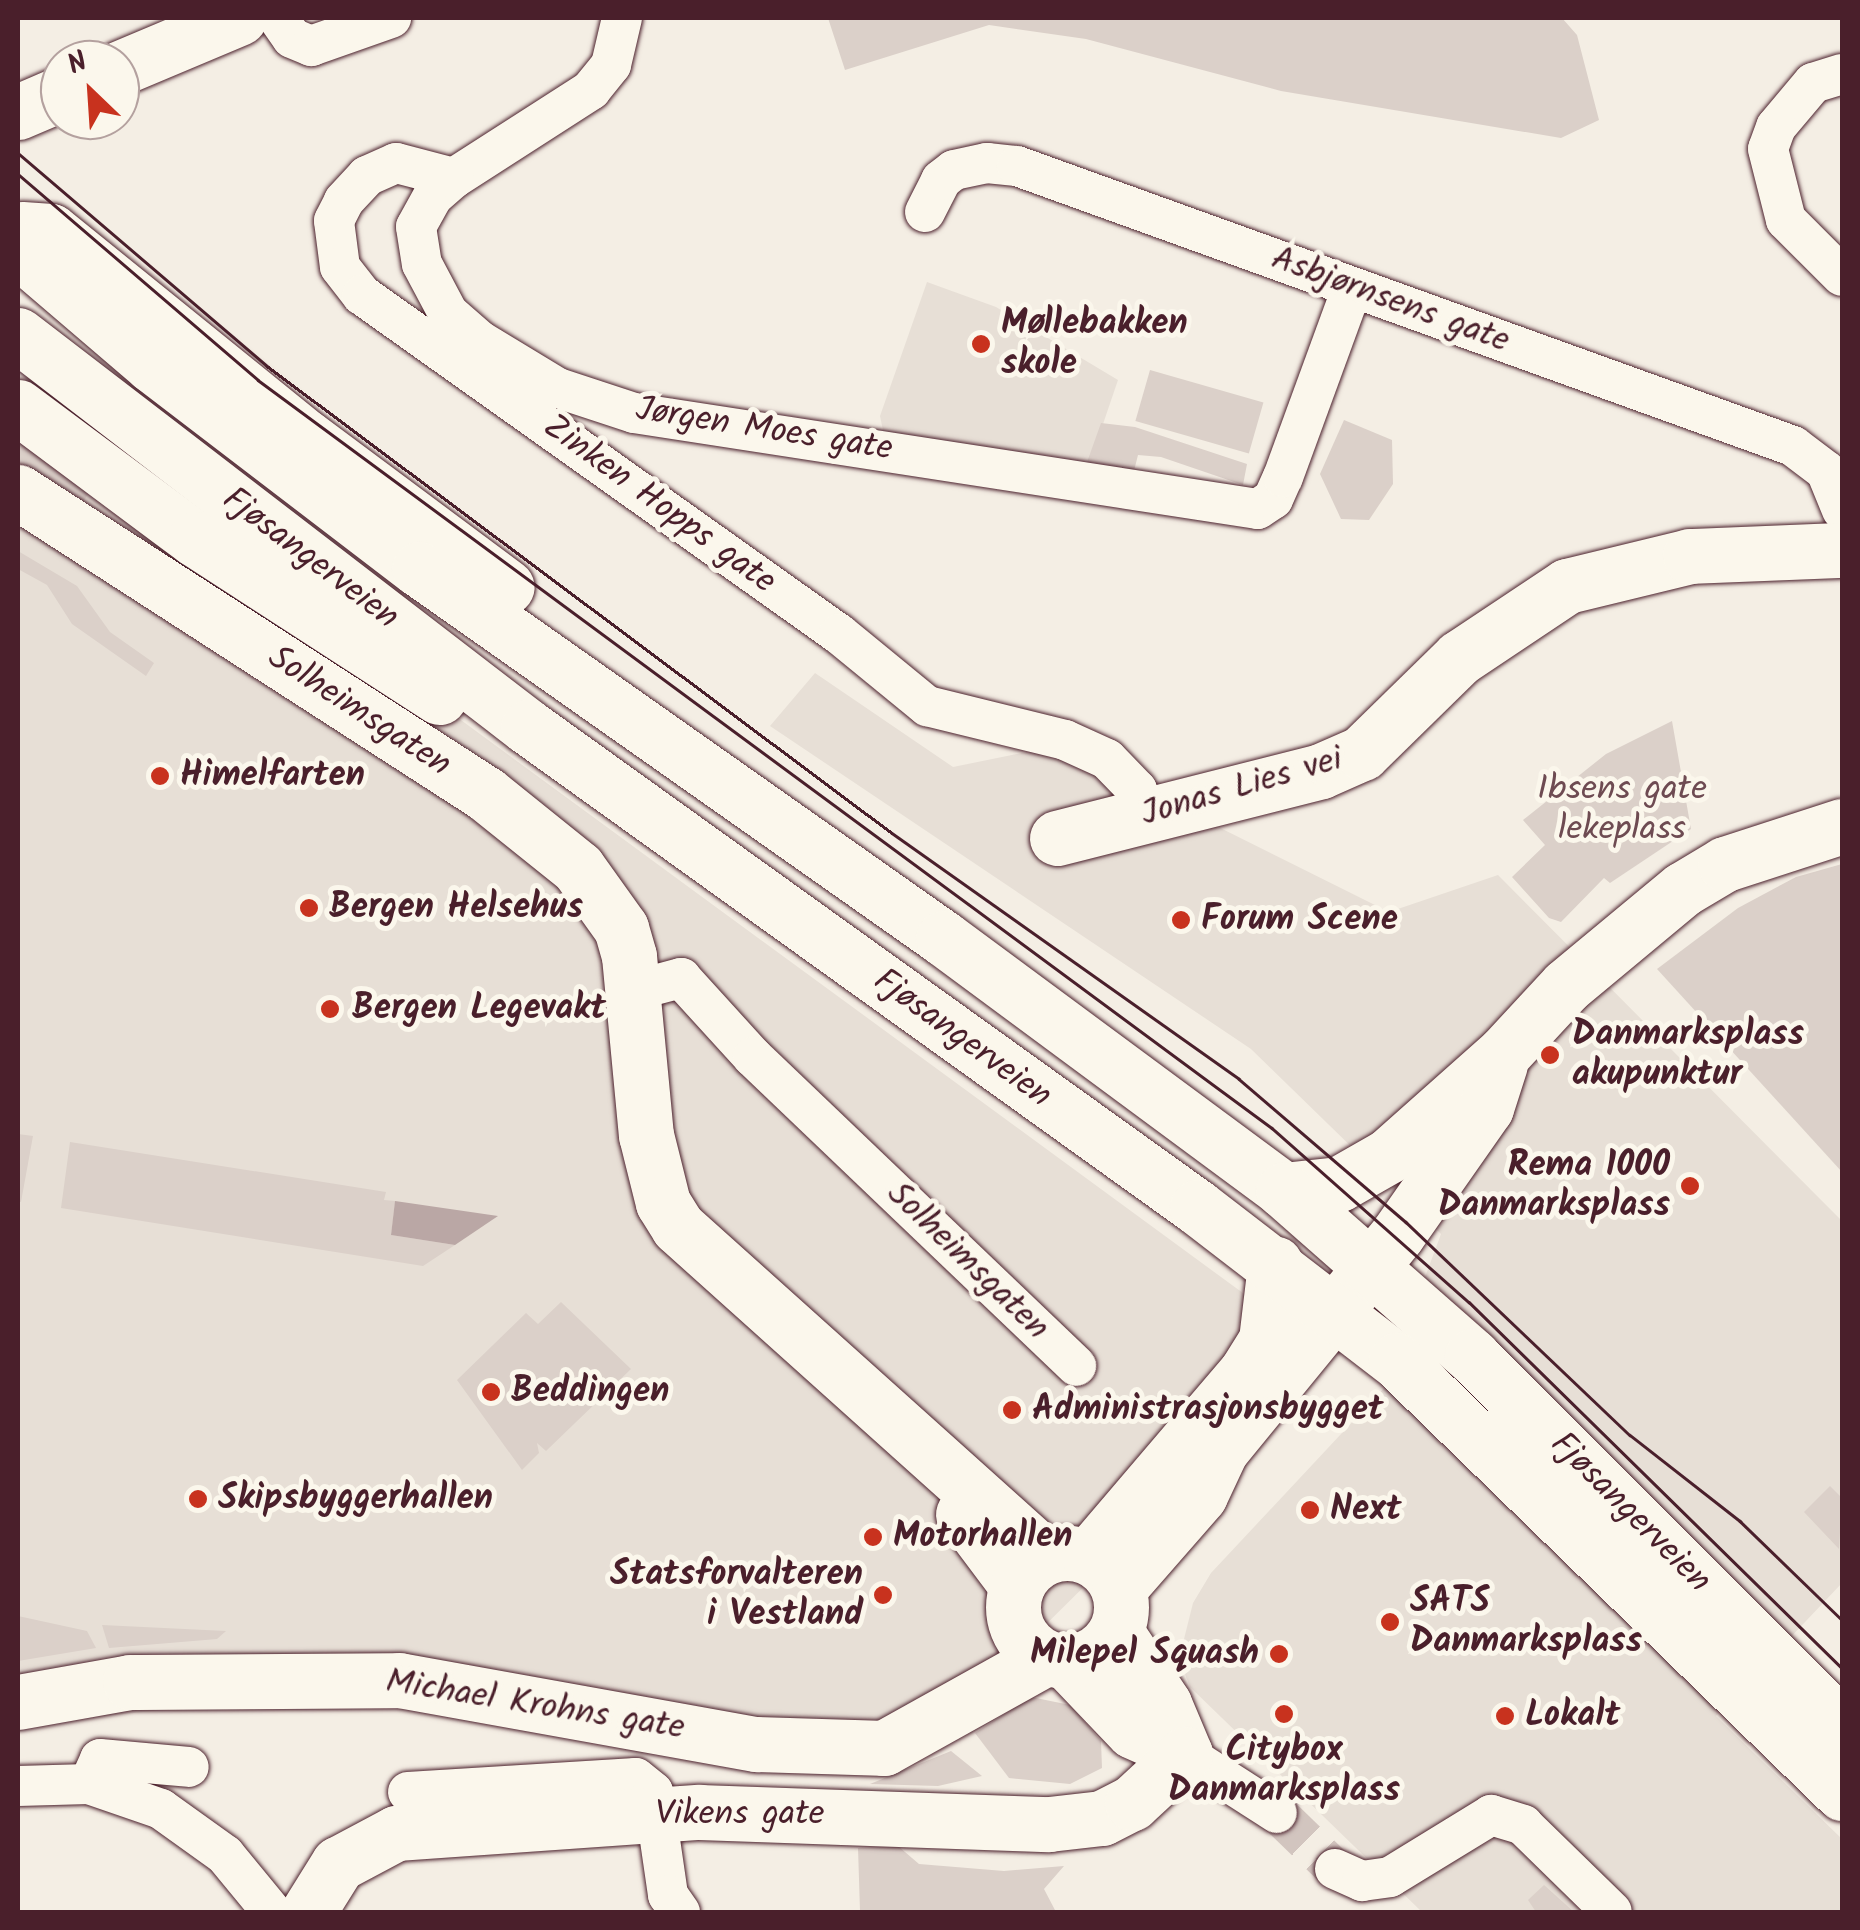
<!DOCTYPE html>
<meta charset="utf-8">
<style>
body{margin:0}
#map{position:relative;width:1860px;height:1930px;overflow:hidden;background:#f4eee4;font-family:Kalam,sans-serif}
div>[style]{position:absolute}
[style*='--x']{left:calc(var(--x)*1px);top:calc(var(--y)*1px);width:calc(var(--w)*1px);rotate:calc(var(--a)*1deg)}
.built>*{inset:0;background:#e7dfd6}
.green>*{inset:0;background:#dbd0c9;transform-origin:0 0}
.water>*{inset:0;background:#baa7a5}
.street-tunnel>*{height:40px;margin-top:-20px;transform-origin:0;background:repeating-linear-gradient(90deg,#d2c5bf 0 40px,transparent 0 60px)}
.roads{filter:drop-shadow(0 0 2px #4a1f2b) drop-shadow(0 0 2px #4a1f2b)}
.street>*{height:40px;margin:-20px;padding:0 20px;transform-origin:20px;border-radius:20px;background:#fbf7ec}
.secondary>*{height:55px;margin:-27.5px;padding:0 27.5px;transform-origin:27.5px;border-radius:27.5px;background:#fbf7ec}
.primary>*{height:55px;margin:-27.5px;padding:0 27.5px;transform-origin:27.5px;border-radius:27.5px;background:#fbf7ec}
.primary>.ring{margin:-27.5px;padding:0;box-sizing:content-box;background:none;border:55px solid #fbf7ec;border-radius:50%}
.highway>*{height:55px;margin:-27.5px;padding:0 27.5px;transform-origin:27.5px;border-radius:27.5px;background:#fbf7ec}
.tram>*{height:2.5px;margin:-1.25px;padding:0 1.25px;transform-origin:1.25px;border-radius:1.25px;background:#4a1f2b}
.dots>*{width:28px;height:28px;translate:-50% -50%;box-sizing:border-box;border:5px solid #fbf7ec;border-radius:50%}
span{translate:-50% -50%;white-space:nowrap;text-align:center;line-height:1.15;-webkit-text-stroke:10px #fbf7ec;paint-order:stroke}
.street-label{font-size:35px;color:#4a1f2b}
.poi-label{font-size:35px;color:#4a1f2b;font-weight:700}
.left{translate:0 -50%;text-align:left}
.right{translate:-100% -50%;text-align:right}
.park-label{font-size:35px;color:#6e4b52}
.frame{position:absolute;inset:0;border:20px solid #4a1f2b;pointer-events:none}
.north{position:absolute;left:40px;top:40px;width:100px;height:100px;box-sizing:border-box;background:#fbf7ec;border:2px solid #b4a19f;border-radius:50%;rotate:335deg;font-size:28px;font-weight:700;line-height:40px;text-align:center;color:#4a1f2b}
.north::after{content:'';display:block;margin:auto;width:35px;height:45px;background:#c8321e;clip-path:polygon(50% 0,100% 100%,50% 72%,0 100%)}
</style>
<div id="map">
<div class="built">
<i style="clip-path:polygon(927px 282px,996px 307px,1118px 380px,1087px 471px,885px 440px,880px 416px)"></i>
<i style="clip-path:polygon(18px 385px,293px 597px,1322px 1351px,1006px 1664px,873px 1735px,413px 1684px,18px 1725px)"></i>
<i style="clip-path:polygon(815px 673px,953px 767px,1056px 746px,1389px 912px,1498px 875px,1842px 1221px,1842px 1583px,1716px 1716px,1842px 1839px,1842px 1912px,1422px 1912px,1190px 1687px,1179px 1659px,1193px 1603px,1211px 1573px,1384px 1388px,1441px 1234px,1251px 1049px,770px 726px)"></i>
</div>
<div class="green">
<i style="clip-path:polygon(828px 18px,1562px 18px,1577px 35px,1599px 120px,1561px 138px,1281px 91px,1086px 39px,989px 25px,845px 70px)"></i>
<i style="left:1150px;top:370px;width:118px;height:53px;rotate:16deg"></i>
<i style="clip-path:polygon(1344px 420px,1392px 440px,1393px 484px,1369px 520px,1341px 519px,1320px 474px)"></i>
<i style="clip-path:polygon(1101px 423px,1135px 427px,1247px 464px,1243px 485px,1161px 457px,1138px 455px,1134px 471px,1086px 465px)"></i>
<i style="clip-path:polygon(18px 439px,88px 494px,79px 508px,18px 473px)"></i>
<i style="clip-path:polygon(18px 551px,77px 586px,110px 632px,154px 663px,146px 676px,72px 624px,47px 585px,18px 569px)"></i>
<i style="clip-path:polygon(1672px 721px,1691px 829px,1610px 883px,1604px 878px,1561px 922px,1549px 918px,1512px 877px,1545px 845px,1523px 820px,1606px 754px)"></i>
<i style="clip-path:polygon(1842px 864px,1842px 1172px,1657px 969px,1738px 908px,1796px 877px)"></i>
<i style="clip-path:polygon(18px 1134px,33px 1136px,21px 1202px,18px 1201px)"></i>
<i style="clip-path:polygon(70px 1142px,386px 1192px,384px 1200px,395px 1201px,391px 1235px,455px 1245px,423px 1266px,61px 1208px)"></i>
<i style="clip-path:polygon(561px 1302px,631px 1369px,546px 1451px,537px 1443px,539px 1453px,522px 1470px,457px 1380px,526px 1313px,538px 1324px)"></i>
<i style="clip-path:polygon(1830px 1486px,1842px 1498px,1839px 1549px,1804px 1512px)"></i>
<i style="clip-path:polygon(18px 1616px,87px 1631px,96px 1648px,18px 1661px)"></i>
<i style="clip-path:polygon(102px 1625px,226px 1631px,217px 1639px,109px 1648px)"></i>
<i style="clip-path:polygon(1031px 1697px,1070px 1705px,1101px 1741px,1102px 1768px,1070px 1784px,1009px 1778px,975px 1733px)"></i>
<i style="clip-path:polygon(951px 1751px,982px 1776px,938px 1786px,870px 1784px)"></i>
<i style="clip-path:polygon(898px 1846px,919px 1864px,1004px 1871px,1064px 1866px,1044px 1889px,1056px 1912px,832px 1912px,860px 1911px,858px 1848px)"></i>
<i style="clip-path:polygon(1544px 1885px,1574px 1912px,1536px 1912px,1528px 1900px)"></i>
</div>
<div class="water">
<i style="clip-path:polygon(395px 1201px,498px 1216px,455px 1245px,391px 1235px)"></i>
</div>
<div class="street-tunnel">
<i style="--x:1277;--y:1813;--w:81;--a:44"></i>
</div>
<div class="roads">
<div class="street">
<i style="--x:278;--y:18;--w:24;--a:55"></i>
<i style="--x:292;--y:38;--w:21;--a:23"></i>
<i style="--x:311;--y:46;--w:85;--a:-19.3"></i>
<i style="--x:622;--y:18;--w:48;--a:103.2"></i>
<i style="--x:611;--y:65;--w:32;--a:129"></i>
<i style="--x:591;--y:90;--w:163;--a:147.3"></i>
<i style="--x:454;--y:178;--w:28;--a:139"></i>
<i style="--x:433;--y:196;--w:35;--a:119"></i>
<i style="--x:416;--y:227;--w:37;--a:81"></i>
<i style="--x:422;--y:264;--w:55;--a:62"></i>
<i style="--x:448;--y:313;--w:43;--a:41.2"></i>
<i style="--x:480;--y:341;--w:91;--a:31.1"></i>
<i style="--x:558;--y:388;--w:80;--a:18.2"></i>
<i style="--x:634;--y:413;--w:631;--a:8.75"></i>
<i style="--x:1258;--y:509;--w:18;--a:-34"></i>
<i style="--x:1273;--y:499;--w:24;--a:-66"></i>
<i style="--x:1283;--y:477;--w:201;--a:-69.9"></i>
<i style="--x:1842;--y:74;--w:30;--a:163"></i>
<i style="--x:1813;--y:83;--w:57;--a:130.1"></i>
<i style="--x:1776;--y:127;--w:23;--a:110"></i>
<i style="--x:1768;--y:149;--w:73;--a:75.8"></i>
<i style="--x:1786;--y:220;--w:79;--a:45"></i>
<i style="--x:454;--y:178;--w:60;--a:-165.5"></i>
<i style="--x:396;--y:163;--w:32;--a:156"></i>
<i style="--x:367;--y:176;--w:34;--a:133"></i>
<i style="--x:344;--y:201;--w:22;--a:117"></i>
<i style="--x:334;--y:221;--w:46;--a:82.6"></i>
<i style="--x:340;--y:267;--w:36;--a:52"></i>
<i style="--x:362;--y:295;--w:585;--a:35.4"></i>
<i style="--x:839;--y:634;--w:114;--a:39.3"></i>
<i style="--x:927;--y:706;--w:142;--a:13.8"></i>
<i style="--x:1065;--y:740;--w:46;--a:24.3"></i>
<i style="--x:1107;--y:759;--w:43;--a:45.9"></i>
<i style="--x:1137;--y:790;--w:28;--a:71"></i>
<i style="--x:925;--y:212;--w:36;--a:-63"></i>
<i style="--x:941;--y:180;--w:16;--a:-38"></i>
<i style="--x:954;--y:170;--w:34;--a:-12"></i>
<i style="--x:987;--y:163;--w:30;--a:6"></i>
<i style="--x:1017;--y:166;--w:825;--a:19.84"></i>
<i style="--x:1793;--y:446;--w:41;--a:37.1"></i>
<i style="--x:1826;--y:471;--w:42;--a:67.7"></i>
<i style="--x:636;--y:990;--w:47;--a:-14.9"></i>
<i style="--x:681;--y:978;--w:107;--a:47.7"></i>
<i style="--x:753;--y:1057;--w:447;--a:43.7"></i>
<i style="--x:1185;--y:1754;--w:109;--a:32.7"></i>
<i style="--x:89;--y:1784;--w:27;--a:-66"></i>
<i style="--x:100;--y:1759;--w:89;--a:5.1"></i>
<i style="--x:18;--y:1786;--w:71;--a:-1.6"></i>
<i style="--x:89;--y:1784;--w:76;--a:19.1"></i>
<i style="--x:161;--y:1809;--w:79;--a:35.7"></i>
<i style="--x:225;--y:1855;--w:74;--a:50.5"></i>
<i style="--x:408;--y:1792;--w:228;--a:-3.5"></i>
<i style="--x:636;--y:1778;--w:22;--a:39"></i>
<i style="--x:653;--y:1792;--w:104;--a:81.7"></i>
<i style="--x:668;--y:1895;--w:21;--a:55"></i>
<i style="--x:1335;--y:1869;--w:30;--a:24"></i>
<i style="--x:1362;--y:1881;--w:28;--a:-8"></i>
<i style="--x:1390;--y:1877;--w:119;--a:-31.5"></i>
<i style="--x:1491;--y:1815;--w:34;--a:17"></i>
<i style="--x:1523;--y:1825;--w:124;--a:44.3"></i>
</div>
<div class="secondary">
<i style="--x:120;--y:68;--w:129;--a:-22.8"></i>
<i style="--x:18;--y:112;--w:46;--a:-23.2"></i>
<i style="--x:18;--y:492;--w:557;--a:32.83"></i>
<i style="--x:486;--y:794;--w:118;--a:38.8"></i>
<i style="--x:578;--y:868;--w:74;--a:54.4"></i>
<i style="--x:621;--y:928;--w:29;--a:74"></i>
<i style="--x:629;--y:956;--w:180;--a:84.6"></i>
<i style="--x:646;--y:1135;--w:70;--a:76"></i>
<i style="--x:663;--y:1203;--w:28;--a:58"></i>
<i style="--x:678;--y:1227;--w:494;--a:41.9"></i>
<i style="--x:1057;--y:838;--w:272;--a:-14.2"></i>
<i style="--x:1321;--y:771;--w:45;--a:-23.7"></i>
<i style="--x:1362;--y:753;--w:136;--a:-44.4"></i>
<i style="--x:1459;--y:658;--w:130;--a:-33.7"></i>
<i style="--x:1567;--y:586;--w:127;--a:-13.7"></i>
<i style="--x:1690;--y:556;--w:152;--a:-2.3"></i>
<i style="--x:963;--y:1514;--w:90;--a:53.1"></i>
<i style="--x:1116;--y:1632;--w:87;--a:56.3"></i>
<i style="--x:1164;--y:1704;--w:54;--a:67.2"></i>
<i style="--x:1067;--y:1662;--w:95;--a:46.3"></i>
<i style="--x:1133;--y:1731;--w:57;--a:23.9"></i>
<i style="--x:308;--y:1912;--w:57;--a:-58"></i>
<i style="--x:338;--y:1864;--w:66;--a:-28.1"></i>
<i style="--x:396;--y:1833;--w:304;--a:-4"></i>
<i style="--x:699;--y:1812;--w:350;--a:2"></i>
<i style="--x:1049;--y:1824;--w:53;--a:-6.5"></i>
<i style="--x:1102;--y:1818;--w:34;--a:-27"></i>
<i style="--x:1132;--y:1803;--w:72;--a:-42.8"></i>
</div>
<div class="primary">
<i style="--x:1283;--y:1190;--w:56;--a:-6.1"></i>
<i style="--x:1339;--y:1184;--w:56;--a:-29.7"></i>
<i style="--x:1388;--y:1156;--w:155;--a:-41.6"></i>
<i style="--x:1504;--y:1053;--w:91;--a:-47.2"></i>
<i style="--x:1566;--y:986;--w:152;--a:-39.7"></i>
<i style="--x:1683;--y:889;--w:49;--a:-30.8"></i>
<i style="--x:1725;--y:864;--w:123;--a:-18"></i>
<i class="ring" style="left:1013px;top:1553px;width:53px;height:53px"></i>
<i style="--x:1089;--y:1556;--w:242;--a:-49.5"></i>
<i style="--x:1246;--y:1372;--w:38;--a:-58"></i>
<i style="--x:1266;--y:1340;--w:77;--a:-83.2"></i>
<i style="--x:1119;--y:1588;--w:123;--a:-48.9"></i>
<i style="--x:1200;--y:1495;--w:50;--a:-65"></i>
<i style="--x:1221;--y:1450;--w:278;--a:-50.7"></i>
<i style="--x:1397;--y:1235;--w:155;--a:-55"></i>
<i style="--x:1486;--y:1108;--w:46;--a:-72.3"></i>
<i style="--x:18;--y:1702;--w:114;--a:-10.1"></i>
<i style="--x:130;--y:1682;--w:269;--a:-0.4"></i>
<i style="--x:399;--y:1680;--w:363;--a:10.2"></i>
<i style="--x:756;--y:1744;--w:128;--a:1.8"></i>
<i style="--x:884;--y:1748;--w:185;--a:-29.1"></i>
</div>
<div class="highway">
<i style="--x:22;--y:229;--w:29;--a:4"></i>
<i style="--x:51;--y:231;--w:329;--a:39"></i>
<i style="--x:307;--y:438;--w:249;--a:36.7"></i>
<i style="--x:18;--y:250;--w:177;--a:40.6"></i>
<i style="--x:152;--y:365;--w:336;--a:37.4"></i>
<i style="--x:419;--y:569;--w:641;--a:35.15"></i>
<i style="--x:943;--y:938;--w:423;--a:36.5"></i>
<i style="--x:1283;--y:1190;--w:252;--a:41.3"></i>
<i style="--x:1472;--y:1356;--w:523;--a:45"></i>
<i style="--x:18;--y:335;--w:643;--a:37.55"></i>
<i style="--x:528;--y:727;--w:823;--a:35.66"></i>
<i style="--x:1197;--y:1207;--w:251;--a:37.6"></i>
<i style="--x:1396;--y:1360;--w:622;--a:44.15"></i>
<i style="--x:18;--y:407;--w:221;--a:36.7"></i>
<i style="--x:195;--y:539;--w:291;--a:32.9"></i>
</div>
</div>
<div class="tram">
<i style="--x:18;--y:153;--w:328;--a:40.5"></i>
<i style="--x:267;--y:366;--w:780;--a:36.77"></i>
<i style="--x:892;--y:833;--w:425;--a:35.3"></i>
<i style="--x:1239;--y:1079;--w:220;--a:40.6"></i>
<i style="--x:1406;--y:1222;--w:309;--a:43.6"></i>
<i style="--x:1630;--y:1435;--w:140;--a:38"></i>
<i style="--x:1740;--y:1521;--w:142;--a:44.1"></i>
<i style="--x:18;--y:174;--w:316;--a:40.6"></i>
<i style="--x:258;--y:380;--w:1260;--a:36.42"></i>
<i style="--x:1272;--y:1128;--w:263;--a:41.5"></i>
<i style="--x:1469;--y:1302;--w:523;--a:44.46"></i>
</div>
<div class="dots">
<i style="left:981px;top:344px;background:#c8321e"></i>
<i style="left:160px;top:776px;background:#c8321e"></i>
<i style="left:309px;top:908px;background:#c8321e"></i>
<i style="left:1181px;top:920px;background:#c8321e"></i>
<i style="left:330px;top:1009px;background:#c8321e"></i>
<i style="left:1550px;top:1055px;background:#c8321e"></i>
<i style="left:1690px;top:1186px;background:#c8321e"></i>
<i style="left:491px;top:1392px;background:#c8321e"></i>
<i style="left:1012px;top:1410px;background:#c8321e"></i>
<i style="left:198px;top:1499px;background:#c8321e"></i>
<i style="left:1310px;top:1510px;background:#c8321e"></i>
<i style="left:873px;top:1537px;background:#c8321e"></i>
<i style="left:883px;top:1595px;background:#c8321e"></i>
<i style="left:1390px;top:1622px;background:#c8321e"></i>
<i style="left:1279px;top:1654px;background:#c8321e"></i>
<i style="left:1284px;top:1714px;background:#c8321e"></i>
<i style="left:1505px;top:1716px;background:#c8321e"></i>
</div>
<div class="street-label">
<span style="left:1390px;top:301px;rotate:20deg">Asbjørnsens gate</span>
<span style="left:764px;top:430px;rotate:9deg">Jørgen Moes gate</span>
<span style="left:659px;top:505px;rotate:36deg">Zinken Hopps gate</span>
<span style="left:310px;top:559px;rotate:37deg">Fjøsangerveien</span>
<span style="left:359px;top:712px;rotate:33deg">Solheimsgaten</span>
<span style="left:1242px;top:788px;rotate:-16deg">Jonas Lies vei</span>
<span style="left:962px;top:1039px;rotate:36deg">Fjøsangerveien</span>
<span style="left:967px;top:1262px;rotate:44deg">Solheimsgaten</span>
<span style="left:1630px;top:1513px;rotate:45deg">Fjøsangerveien</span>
<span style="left:535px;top:1706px;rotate:9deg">Michael Krohns gate</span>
<span style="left:740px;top:1815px">Vikens gate</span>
</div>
<div class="poi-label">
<span class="left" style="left:1001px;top:344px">Møllebakken<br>skole</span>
<span class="left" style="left:180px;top:776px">Himelfarten</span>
<span class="left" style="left:329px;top:908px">Bergen Helsehus</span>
<span class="left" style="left:1201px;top:920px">Forum Scene</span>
<span class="left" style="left:352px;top:1009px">Bergen Legevakt</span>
<span class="left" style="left:1572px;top:1055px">Danmarksplass<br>akupunktur</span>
<span class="right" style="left:1670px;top:1186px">Rema 1000<br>Danmarksplass</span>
<span class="left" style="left:511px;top:1392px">Beddingen</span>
<span class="left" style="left:1032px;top:1410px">Administrasjonsbygget</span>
<span class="left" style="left:218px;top:1499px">Skipsbyggerhallen</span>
<span class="left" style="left:1330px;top:1510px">Next</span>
<span class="left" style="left:893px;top:1537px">Motorhallen</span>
<span class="right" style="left:863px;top:1595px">Statsforvalteren<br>i Vestland</span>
<span class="left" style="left:1410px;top:1622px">SATS<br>Danmarksplass</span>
<span class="right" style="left:1259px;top:1654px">Milepel Squash</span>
<span class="left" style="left:1525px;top:1716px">Lokalt</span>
<span style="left:1284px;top:1771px">Citybox<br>Danmarksplass</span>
</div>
<div class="park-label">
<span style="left:1622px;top:810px">Ibsens gate<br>lekeplass</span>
</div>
<div class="frame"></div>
<div class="north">N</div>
</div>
